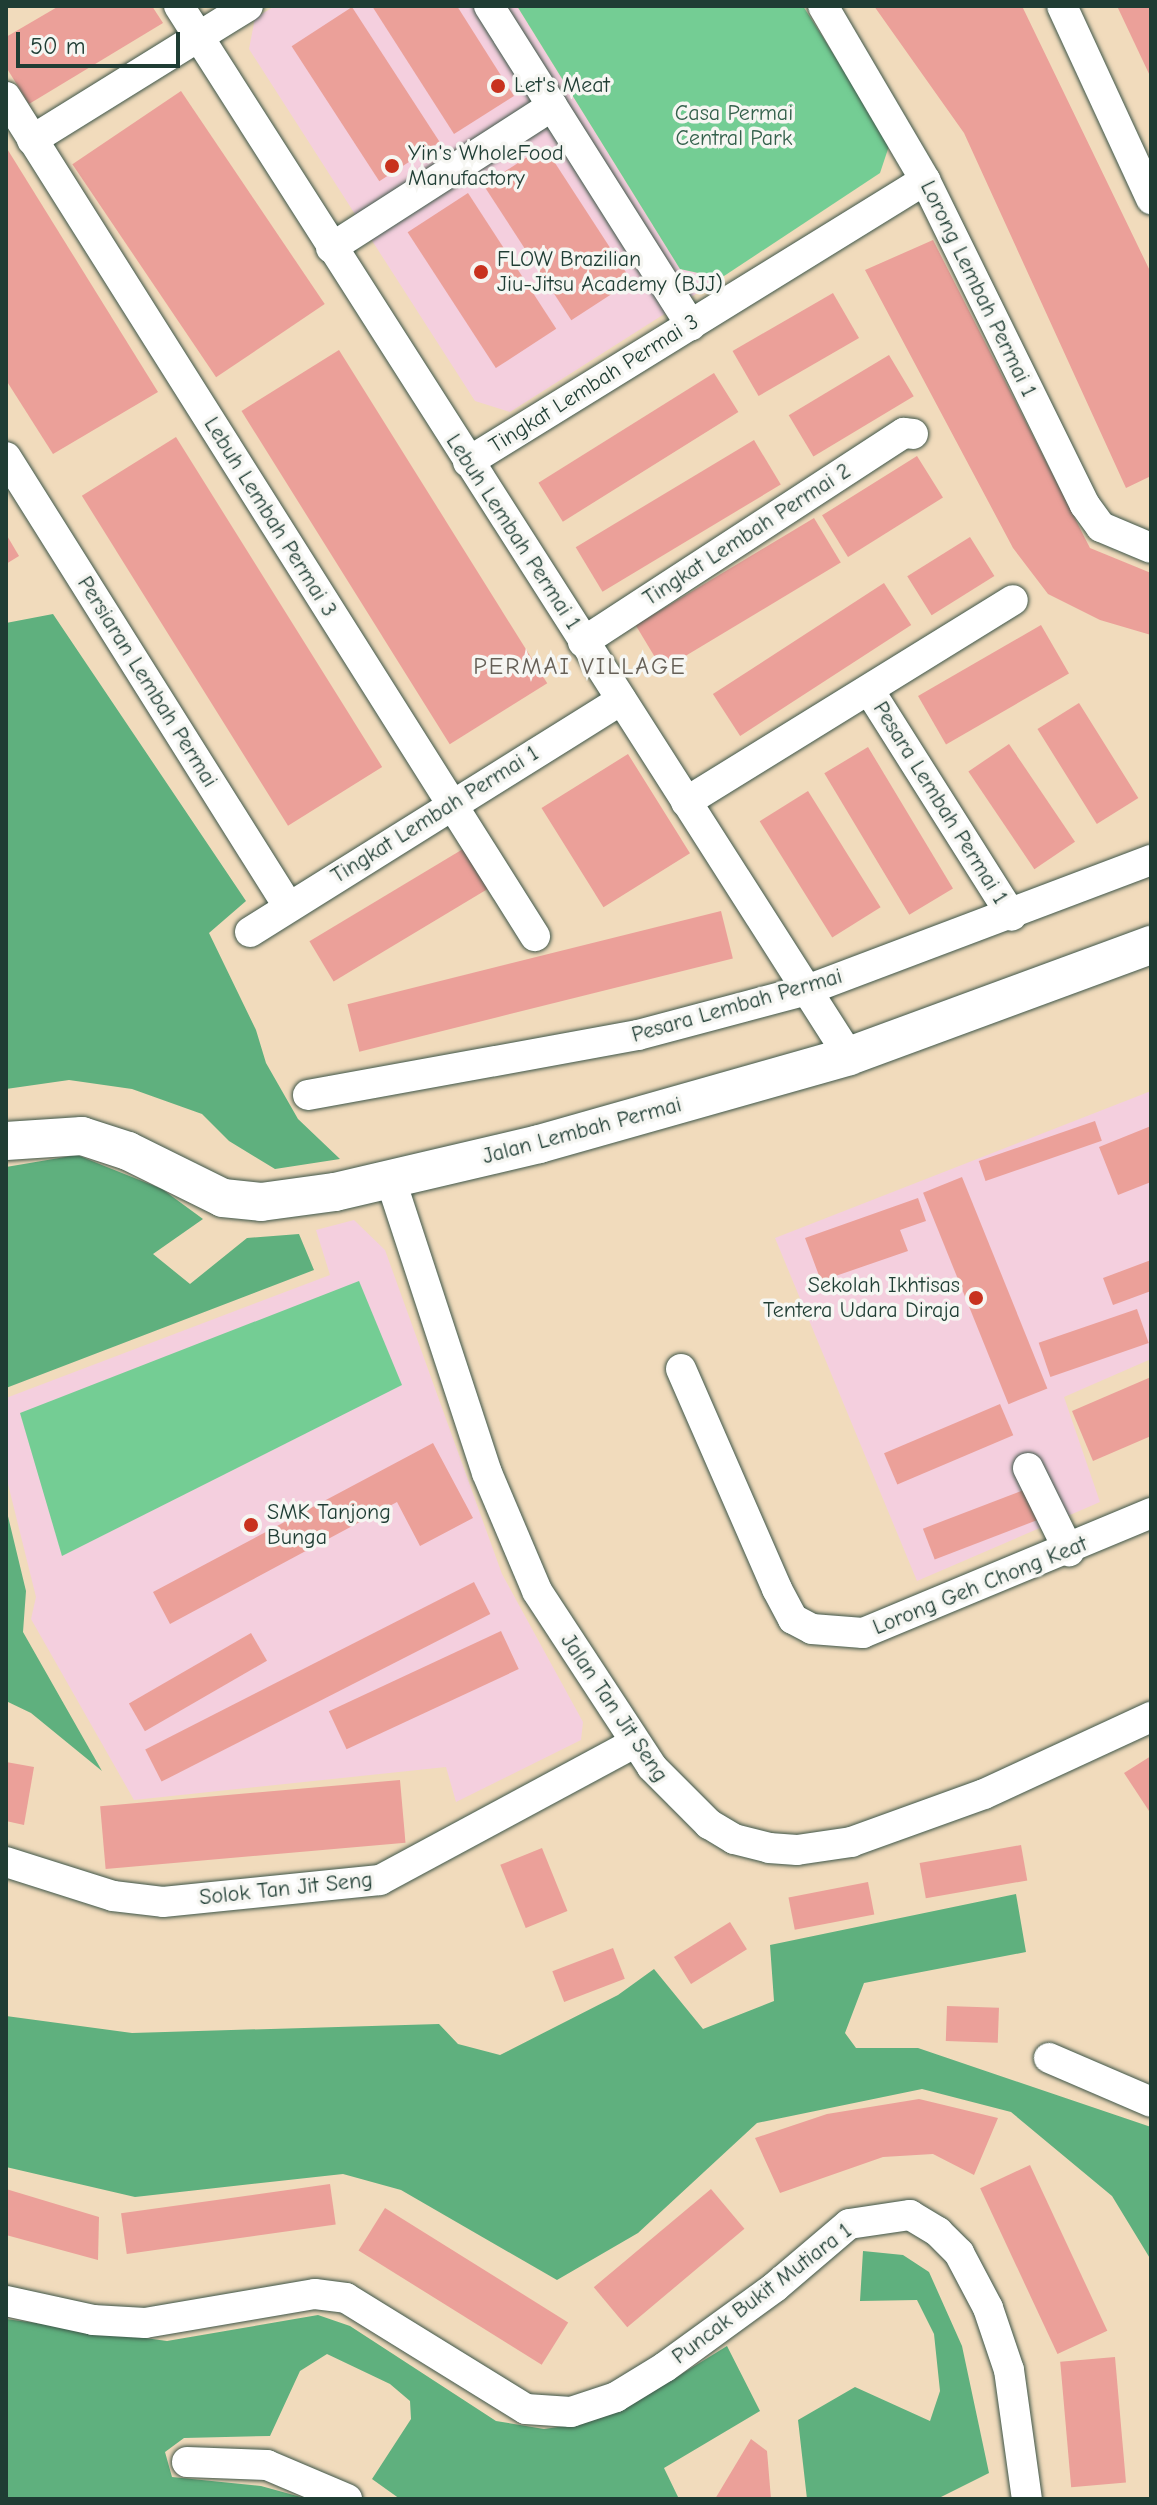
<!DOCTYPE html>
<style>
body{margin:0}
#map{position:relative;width:1157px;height:2505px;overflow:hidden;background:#f1dbbc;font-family:"Comic Neue",sans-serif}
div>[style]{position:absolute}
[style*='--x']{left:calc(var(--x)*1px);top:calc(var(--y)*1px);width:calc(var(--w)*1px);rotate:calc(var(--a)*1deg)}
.built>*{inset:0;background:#f4cfde}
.green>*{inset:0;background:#74cd94}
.forest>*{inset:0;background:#5fb07e}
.building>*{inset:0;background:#eba099;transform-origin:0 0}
.roads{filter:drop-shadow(0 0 2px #3e5548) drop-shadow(0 0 2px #3e5548)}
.minor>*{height:30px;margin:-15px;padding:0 15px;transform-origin:15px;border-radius:15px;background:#fff}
.major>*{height:38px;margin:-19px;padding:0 19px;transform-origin:19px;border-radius:19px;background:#fff}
.dots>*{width:22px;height:22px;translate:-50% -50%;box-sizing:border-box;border:4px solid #f6f6f2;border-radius:50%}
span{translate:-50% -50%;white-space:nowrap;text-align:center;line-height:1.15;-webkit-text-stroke:7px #f6f6f2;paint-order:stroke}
.poi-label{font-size:22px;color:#1f3d34}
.left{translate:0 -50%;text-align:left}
.right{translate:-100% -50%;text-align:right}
.park-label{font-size:22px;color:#34614c}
.street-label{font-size:22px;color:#1f3d34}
.neighbourhood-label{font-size:24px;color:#666057;letter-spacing:2px}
.frame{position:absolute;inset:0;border:8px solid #1f3d34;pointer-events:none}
.scale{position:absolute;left:16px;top:32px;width:164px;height:36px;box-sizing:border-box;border:4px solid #1f3d34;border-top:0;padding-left:10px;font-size:24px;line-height:28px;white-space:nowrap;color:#1f3d34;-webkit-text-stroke:6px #f6f6f2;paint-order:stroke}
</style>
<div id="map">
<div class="built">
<i style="clip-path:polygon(275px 6px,517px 6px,680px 269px,721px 278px,510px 412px,475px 401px,249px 49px,255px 18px)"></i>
<i style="clip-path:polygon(1151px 1091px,1151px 1359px,1064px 1397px,1100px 1502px,917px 1581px,775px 1238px)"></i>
<i style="clip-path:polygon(354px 1220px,385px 1250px,502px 1574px,583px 1722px,581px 1740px,456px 1802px,446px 1767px,134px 1800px,31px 1619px,36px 1597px,6px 1476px,6px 1398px,330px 1275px,316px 1230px)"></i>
</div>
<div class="green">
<i style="clip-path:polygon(517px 6px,803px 6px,890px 143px,880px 173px,721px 278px,680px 269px)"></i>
<i style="clip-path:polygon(359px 1281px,402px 1385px,62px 1556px,20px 1413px)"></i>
</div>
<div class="forest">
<i style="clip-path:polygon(53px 614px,246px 901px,209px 933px,256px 1030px,266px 1063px,298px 1119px,340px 1159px,275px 1169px,229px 1141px,202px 1114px,132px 1089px,69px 1080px,6px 1089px,6px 623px)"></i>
<i style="clip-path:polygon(77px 1155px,162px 1189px,203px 1219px,153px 1254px,190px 1284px,247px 1238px,299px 1234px,314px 1270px,6px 1388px,6px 1167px)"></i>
<i style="clip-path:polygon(6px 1508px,26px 1591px,23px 1632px,102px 1771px,31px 1713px,6px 1701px)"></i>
<i style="clip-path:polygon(1016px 1894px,1026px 1952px,864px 1983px,845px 2033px,856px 2048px,918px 2048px,1151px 2127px,1151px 2260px,1112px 2196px,1011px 2112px,922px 2089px,757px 2123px,638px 2233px,557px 2280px,401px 2190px,343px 2174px,135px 2197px,6px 2167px,6px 2016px,132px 2033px,439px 2024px,458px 2044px,500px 2055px,618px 1995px,654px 1969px,703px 2029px,774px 2001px,770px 1945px)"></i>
<i style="clip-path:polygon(863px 2251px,903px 2255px,929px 2272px,962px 2346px,989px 2473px,937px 2499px,807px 2499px,798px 2420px,855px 2387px,930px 2421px,940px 2391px,934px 2334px,917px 2300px,860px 2301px)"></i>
<i style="clip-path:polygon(318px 2315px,350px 2326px,496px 2421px,544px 2429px,579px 2424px,646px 2396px,727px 2346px,760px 2411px,664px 2468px,679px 2499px,400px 2499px,372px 2479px,411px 2419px,410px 2401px,390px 2384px,327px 2354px,300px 2371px,270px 2436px,184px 2438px,165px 2452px,172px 2477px,261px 2486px,308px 2499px,6px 2499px,6px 2319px,167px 2341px)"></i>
</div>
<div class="building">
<i style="clip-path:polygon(59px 6px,152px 6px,163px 23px,29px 104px,6px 67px,6px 37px)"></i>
<i style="clip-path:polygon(372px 6px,457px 6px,514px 96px,454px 134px)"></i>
<i style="clip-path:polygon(874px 6px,1022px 6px,1151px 273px,1151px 476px,1126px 488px,964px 133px)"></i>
<i style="clip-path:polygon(1117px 6px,1151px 6px,1151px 78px)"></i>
<i style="left:352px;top:7px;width:161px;height:72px;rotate:57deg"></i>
<i style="left:181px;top:91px;width:257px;height:131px;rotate:56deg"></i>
<i style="left:544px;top:146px;width:161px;height:72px;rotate:57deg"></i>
<i style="clip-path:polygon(6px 147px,158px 392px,53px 454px,6px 380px)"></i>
<i style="left:468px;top:193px;width:162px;height:72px;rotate:57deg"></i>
<i style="clip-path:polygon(933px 240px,1090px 548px,1151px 573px,1151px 635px,1100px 620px,1048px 594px,1013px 548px,865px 270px)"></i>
<i style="left:833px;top:293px;width:52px;height:116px;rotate:60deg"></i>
<i style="left:339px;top:350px;width:393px;height:115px;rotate:58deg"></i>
<i style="left:889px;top:355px;width:48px;height:117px;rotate:59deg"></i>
<i style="left:714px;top:373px;width:46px;height:207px;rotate:58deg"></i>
<i style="left:176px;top:437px;width:389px;height:111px;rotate:58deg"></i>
<i style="left:754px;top:440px;width:52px;height:208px;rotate:59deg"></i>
<i style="left:917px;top:456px;width:49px;height:112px;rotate:58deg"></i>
<i style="left:814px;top:518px;width:52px;height:208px;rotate:59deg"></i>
<i style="clip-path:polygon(6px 534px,19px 556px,6px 564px)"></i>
<i style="left:970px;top:537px;width:46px;height:74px;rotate:58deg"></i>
<i style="left:884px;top:583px;width:50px;height:204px;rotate:57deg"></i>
<i style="left:1041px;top:625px;width:56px;height:142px;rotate:60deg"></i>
<i style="left:1079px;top:703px;width:112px;height:49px;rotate:58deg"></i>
<i style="left:1009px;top:744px;width:118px;height:49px;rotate:56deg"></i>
<i style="left:868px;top:747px;width:165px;height:51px;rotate:59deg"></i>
<i style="left:628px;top:754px;width:117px;height:102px;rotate:58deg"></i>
<i style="left:808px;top:791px;width:137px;height:57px;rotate:58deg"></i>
<i style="left:468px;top:846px;width:47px;height:185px;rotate:59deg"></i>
<i style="left:721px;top:911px;width:49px;height:385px;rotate:76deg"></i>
<i style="left:1095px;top:1121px;width:21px;height:123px;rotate:71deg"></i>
<i style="clip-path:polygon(1151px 1126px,1151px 1182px,1118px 1195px,1099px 1147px)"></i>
<i style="left:962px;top:1177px;width:228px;height:42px;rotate:68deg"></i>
<i style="clip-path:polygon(918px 1198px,926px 1221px,900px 1230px,908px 1251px,821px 1281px,805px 1238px)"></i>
<i style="clip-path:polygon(1151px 1260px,1151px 1291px,1113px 1305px,1103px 1278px)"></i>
<i style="left:1137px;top:1309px;width:36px;height:104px;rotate:71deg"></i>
<i style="clip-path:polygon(1151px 1377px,1151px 1436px,1093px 1461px,1072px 1411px)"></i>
<i style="left:1000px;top:1404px;width:34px;height:126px;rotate:67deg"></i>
<i style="clip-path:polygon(433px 1443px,473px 1518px,420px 1546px,397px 1502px,170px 1624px,153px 1592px)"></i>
<i style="left:1034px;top:1486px;width:33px;height:119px;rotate:69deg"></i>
<i style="left:474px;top:1582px;width:36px;height:369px;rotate:63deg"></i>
<i style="left:501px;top:1631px;width:42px;height:190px;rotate:65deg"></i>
<i style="left:251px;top:1633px;width:32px;height:141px;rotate:60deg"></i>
<i style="clip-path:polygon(1151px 1756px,1151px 1814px,1124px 1773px)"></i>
<i style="clip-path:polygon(6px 1762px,34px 1767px,24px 1825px,6px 1821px)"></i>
<i style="left:400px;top:1780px;width:63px;height:301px;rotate:85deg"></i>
<i style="left:1021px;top:1845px;width:36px;height:103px;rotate:80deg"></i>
<i style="left:542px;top:1848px;width:68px;height:45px;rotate:68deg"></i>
<i style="left:868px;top:1882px;width:33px;height:81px;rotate:79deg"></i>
<i style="left:730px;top:1922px;width:32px;height:66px;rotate:58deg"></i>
<i style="left:613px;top:1948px;width:33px;height:65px;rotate:69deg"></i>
<i style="left:947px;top:2006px;width:52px;height:35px;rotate:2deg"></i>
<i style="clip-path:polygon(919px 2099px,998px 2118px,974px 2175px,933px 2154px,883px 2157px,780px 2193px,755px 2138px,827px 2114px)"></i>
<i style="left:1030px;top:2165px;width:183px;height:55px;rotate:65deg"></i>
<i style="left:330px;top:2184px;width:41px;height:211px;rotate:82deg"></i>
<i style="clip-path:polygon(6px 2189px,99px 2217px,98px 2260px,6px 2235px)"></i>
<i style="left:711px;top:2189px;width:52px;height:153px;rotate:50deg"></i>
<i style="left:385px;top:2208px;width:216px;height:50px;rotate:32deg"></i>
<i style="left:1115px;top:2357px;width:126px;height:55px;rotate:85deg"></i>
<i style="clip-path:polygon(751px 2439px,767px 2451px,771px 2499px,715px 2499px)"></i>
</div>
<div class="roads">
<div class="minor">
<i style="--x:179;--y:6;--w:1246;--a:57.46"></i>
<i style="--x:489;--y:6;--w:378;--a:57.7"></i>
<i style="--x:823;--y:6;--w:202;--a:59.6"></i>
<i style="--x:925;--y:180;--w:362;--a:63.8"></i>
<i style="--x:1085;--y:505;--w:27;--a:54"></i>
<i style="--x:1101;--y:527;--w:54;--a:22.8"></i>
<i style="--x:1062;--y:6;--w:213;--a:65.2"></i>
<i style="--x:6;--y:97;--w:992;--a:57.77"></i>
<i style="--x:32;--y:140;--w:254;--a:-31.8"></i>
<i style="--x:331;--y:248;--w:263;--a:-32.7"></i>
<i style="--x:6;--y:457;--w:530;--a:57.87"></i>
<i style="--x:468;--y:462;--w:537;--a:-31.68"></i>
<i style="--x:583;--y:642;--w:383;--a:-33.1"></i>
<i style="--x:904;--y:433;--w:9;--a:6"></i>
<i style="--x:869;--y:690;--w:267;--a:57.7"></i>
<i style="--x:686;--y:802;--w:384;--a:-31.7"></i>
<i style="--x:250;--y:932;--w:438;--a:-32"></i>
<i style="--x:308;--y:1095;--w:335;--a:-10.3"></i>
<i style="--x:638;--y:1035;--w:175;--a:-14.9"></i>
<i style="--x:807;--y:990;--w:368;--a:-20.7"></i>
<i style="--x:391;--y:1181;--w:307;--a:71.8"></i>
<i style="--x:487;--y:1473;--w:128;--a:67"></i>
<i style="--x:537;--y:1591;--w:210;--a:56.8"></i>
<i style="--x:652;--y:1767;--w:81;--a:45"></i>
<i style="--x:709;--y:1824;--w:29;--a:31"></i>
<i style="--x:734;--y:1839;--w:36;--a:14"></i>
<i style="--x:769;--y:1848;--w:28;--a:4"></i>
<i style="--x:797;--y:1850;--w:55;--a:-8.4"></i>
<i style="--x:851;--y:1842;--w:141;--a:-19.8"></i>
<i style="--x:984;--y:1794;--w:184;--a:-24.8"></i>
<i style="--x:681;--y:1369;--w:240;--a:66.4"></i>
<i style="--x:777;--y:1589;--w:34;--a:62"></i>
<i style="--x:793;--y:1619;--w:21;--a:28"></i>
<i style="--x:812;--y:1629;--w:51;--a:4.5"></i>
<i style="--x:863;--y:1633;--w:312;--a:-22.6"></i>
<i style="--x:1028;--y:1468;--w:93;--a:63.7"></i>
<i style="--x:6;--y:1862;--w:112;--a:17.6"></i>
<i style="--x:113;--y:1896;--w:50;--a:6.8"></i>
<i style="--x:163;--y:1902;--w:218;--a:-5.8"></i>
<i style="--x:380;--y:1880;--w:289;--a:-28.3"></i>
<i style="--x:1049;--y:2058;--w:111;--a:23.3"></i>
<i style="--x:6;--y:2301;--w:89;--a:12.3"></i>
<i style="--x:93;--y:2320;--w:52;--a:3.3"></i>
<i style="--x:145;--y:2323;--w:172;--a:-9.7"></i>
<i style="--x:315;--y:2294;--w:31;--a:7"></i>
<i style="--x:346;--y:2298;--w:211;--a:31.7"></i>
<i style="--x:526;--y:2409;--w:45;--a:3.8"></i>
<i style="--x:571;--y:2412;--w:47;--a:-18.4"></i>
<i style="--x:616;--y:2397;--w:57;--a:-31.5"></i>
<i style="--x:665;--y:2367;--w:136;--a:-36"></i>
<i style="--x:775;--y:2287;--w:97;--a:-40.4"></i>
<i style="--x:849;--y:2224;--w:62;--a:-8.4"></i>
<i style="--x:910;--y:2215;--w:33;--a:31"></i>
<i style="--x:938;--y:2232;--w:30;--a:45"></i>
<i style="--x:959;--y:2253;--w:62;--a:62.2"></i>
<i style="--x:988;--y:2308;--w:65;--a:71.3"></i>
<i style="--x:1009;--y:2370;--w:130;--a:82.1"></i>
<i style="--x:187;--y:2462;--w:80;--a:2.1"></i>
<i style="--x:267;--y:2465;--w:87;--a:23"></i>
</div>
<div class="major">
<i style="--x:6;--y:1141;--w:76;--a:-3.8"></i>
<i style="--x:82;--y:1136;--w:48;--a:18.1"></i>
<i style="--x:128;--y:1151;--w:106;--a:26.3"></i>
<i style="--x:223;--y:1198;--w:38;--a:6"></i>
<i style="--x:261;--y:1202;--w:75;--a:-7.7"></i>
<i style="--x:335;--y:1192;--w:210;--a:-13.2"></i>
<i style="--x:539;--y:1144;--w:322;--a:-15.8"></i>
<i style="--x:849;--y:1056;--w:322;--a:-20.2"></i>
</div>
</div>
<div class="dots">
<i style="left:498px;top:86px;background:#c8321e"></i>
<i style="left:392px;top:166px;background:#c8321e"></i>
<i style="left:481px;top:272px;background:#c8321e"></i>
<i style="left:976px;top:1298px;background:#c8321e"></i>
<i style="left:251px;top:1525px;background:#c8321e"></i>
</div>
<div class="poi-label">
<span class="left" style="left:514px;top:86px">Let's Meat</span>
<span class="left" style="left:408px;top:166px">Yin's WholeFood<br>Manufactory</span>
<span class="left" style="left:497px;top:272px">FLOW Brazilian<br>Jiu-Jitsu Academy (BJJ)</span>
<span class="right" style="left:960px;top:1298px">Sekolah Ikhtisas<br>Tentera Udara Diraja</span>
<span class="left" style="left:267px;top:1525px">SMK Tanjong<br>Bunga</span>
</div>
<div class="park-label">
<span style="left:734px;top:126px">Casa Permai<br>Central Park</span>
</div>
<div class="street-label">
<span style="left:978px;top:289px;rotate:64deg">Lorong Lembah Permai 1</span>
<span style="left:594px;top:384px;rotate:-32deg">Tingkat Lembah Permai 3</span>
<span style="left:270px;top:517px;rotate:58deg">Lebuh Lembah Permai 3</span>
<span style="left:513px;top:532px;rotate:57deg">Lebuh Lembah Permai 1</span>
<span style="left:747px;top:535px;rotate:-33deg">Tingkat Lembah Permai 2</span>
<span style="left:147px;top:682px;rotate:58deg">Persiaran Lembah Permai</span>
<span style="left:940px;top:803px;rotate:58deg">Pesara Lembah Permai 1</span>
<span style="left:435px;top:815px;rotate:-32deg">Tingkat Lembah Permai 1</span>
<span style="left:737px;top:1006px;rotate:-16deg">Pesara Lembah Permai</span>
<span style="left:582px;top:1131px;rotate:-15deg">Jalan Lembah Permai</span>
<span style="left:980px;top:1586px;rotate:-22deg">Lorong Geh Chong Keat</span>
<span style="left:614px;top:1708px;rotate:56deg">Jalan Tan Jit Seng</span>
<span style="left:286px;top:1889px;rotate:-6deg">Solok Tan Jit Seng</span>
<span style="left:762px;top:2294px;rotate:-37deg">Puncak Bukit Mutiara 1</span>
</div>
<div class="neighbourhood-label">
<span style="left:580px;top:667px">PERMAI VILLAGE</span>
</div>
<div class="frame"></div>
<div class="scale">50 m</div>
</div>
